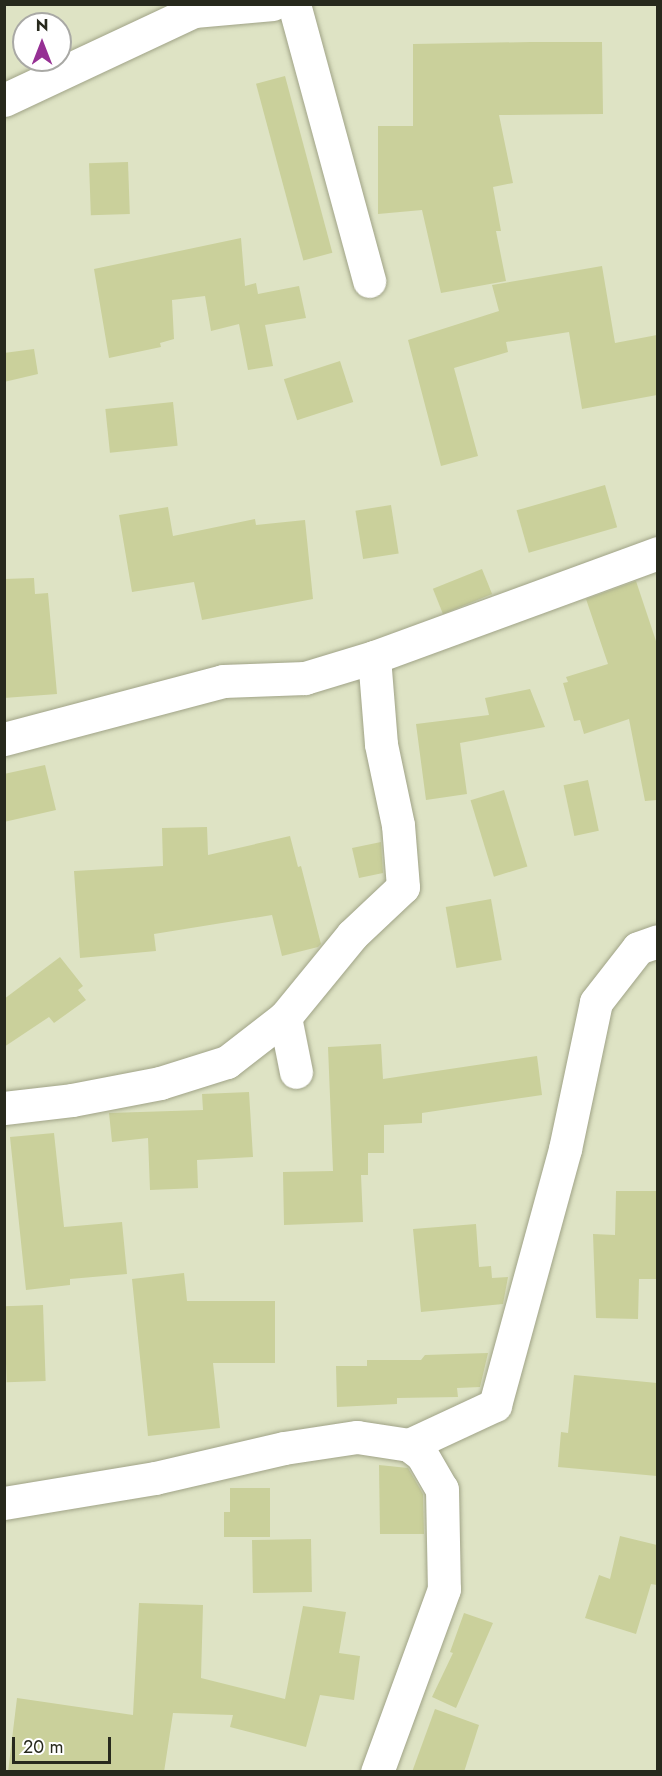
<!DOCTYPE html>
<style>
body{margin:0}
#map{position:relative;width:662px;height:1776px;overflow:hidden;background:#dee3c4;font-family:Jost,sans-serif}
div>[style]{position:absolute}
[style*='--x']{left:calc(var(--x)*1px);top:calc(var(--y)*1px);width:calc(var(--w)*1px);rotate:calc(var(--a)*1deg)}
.building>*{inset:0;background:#cad09b;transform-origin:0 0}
.roads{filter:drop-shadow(0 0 2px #a0a387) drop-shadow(0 0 2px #a0a387)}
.minor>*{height:33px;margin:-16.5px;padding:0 16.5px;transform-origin:16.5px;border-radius:16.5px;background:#fff}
span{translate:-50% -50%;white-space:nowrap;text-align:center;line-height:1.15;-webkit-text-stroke:5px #fff;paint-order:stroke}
.frame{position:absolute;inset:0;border:6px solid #27291d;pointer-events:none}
.north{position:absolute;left:12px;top:12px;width:60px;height:60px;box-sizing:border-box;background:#fff;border:2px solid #a9a9a5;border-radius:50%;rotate:0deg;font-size:16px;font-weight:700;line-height:24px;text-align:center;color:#27291d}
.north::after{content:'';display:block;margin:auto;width:21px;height:27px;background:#963094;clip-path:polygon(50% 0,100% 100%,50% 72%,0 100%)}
.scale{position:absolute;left:12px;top:1737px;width:99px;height:27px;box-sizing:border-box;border:3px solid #27291d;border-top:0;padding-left:8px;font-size:18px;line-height:21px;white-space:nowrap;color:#27291d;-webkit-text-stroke:4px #fff;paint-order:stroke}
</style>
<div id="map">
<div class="building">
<i style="clip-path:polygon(531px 42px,602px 42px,603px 114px,499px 115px,513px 183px,493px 187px,501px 231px,496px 231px,506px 281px,441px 293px,422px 210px,378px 214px,378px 126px,413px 126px,413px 44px)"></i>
<i style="left:285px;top:76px;width:183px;height:30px;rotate:75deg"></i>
<i style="left:128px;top:162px;width:52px;height:39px;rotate:88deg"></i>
<i style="clip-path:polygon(241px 238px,245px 286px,256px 283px,258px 294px,299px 286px,306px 318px,265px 325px,273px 366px,248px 370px,239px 324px,211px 331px,205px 296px,172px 300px,174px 339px,160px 343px,161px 347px,109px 358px,94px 269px)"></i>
<i style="clip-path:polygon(602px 266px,615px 343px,657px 335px,657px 395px,582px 409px,569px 332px,506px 342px,508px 352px,454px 368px,478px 456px,441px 466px,408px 340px,499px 311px,492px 285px)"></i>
<i style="clip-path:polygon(34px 349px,38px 374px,4px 382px,4px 353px)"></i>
<i style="left:340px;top:361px;width:43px;height:59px;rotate:72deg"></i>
<i style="left:173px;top:402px;width:44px;height:68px;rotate:84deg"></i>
<i style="left:605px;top:485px;width:44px;height:92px;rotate:74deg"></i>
<i style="left:391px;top:505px;width:49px;height:36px;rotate:81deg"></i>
<i style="clip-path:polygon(168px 507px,173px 536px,255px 519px,256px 525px,305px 520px,313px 599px,202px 620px,194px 582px,132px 592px,119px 515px)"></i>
<i style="left:482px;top:569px;width:27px;height:53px;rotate:68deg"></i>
<i style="clip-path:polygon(34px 578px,35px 594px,48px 593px,57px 694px,4px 698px,4px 579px)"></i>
<i style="clip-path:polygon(636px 581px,657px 644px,657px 800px,645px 801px,629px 719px,584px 734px,580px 720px,574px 721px,563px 683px,568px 682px,566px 677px,608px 664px,586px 599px)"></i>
<i style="clip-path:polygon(530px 689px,545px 727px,460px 743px,467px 794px,426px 800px,416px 724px,489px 715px,485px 698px)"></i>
<i style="clip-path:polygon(45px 765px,56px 810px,4px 822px,4px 774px)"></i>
<i style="left:588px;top:780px;width:52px;height:25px;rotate:78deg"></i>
<i style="left:504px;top:790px;width:80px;height:35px;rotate:73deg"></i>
<i style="clip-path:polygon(207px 827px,208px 855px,290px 836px,298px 867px,301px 866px,321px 944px,318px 947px,282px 956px,272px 915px,154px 934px,156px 951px,80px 958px,74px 871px,163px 866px,162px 828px)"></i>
<i style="clip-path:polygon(381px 842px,383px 873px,359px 878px,352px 848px)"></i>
<i style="left:491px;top:899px;width:62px;height:46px;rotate:80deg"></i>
<i style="clip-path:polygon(60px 957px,83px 986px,78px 990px,86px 1000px,54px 1023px,49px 1017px,4px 1047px,4px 999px)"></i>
<i style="clip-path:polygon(381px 1044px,383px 1079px,537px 1056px,542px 1095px,422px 1113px,422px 1123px,384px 1125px,384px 1153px,368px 1153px,368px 1175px,361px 1175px,363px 1222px,284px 1225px,283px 1172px,333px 1171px,328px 1047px)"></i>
<i style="clip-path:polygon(249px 1092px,253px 1157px,197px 1160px,198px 1188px,150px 1190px,148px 1138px,112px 1142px,109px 1113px,203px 1110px,202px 1094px)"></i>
<i style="clip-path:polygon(54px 1133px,64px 1227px,122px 1222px,127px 1274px,70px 1279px,70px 1285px,26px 1290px,10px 1137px)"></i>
<i style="clip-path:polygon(616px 1191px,657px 1191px,657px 1279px,639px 1279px,638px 1319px,596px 1318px,593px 1234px,615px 1235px)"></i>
<i style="clip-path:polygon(476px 1224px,479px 1267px,491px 1266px,492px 1278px,508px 1277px,503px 1304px,421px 1312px,413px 1229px)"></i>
<i style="clip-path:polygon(184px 1273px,187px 1301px,275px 1301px,275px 1363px,213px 1363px,220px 1428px,148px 1436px,132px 1279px)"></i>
<i style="left:43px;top:1305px;width:76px;height:39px;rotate:88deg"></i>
<i style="clip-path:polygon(488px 1353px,480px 1387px,457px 1388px,458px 1397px,397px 1398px,397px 1404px,337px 1407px,336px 1366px,367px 1366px,367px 1360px,421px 1360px,425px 1355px)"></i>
<i style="clip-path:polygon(574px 1375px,657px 1383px,657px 1476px,558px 1467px,561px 1432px,568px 1433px)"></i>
<i style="clip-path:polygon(379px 1465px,408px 1468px,423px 1494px,424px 1534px,380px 1534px)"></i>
<i style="clip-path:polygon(230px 1488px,270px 1488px,270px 1537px,224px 1537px,224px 1512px,230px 1512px)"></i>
<i style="clip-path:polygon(620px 1536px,657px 1545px,657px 1585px,651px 1584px,636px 1634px,585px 1618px,599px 1575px,610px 1579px)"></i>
<i style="left:311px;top:1539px;width:53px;height:59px;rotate:89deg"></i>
<i style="clip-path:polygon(139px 1603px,203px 1605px,201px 1678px,285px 1699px,303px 1606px,346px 1612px,339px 1653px,360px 1656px,354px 1700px,320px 1695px,306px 1747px,230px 1727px,233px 1715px,173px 1713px,164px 1772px,8px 1772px,17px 1698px,133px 1715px)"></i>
<i style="clip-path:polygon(464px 1613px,493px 1623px,456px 1708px,432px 1697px,453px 1653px,450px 1652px)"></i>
<i style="clip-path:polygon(435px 1709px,479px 1725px,464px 1772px,412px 1772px)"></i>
</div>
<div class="roads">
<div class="minor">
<i style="--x:294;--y:4;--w:287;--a:74.8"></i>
<i style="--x:4;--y:100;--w:210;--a:-25.1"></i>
<i style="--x:194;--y:11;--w:79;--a:-5.1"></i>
<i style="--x:4;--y:739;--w:227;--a:-14.8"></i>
<i style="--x:223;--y:681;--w:82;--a:-2.1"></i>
<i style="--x:305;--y:678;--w:72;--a:-16.9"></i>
<i style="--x:374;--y:657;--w:302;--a:-20.1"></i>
<i style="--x:285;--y:1017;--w:56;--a:78.7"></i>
<i style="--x:4;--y:1108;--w:68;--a:-6.7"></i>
<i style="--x:72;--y:1100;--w:90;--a:-10.9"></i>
<i style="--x:160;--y:1083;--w:70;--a:-17.4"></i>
<i style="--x:227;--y:1062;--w:73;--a:-37.8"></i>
<i style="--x:285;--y:1017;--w:106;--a:-50.7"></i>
<i style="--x:352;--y:935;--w:70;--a:-43.3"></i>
<i style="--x:403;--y:887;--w:62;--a:-94.6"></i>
<i style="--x:398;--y:825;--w:83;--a:-101.9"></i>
<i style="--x:381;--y:744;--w:87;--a:-94.6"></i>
<i style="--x:409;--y:1445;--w:95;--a:-24.9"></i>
<i style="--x:495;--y:1405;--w:265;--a:-74.7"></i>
<i style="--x:565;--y:1149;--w:150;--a:-78.1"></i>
<i style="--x:596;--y:1002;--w:68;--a:-52.1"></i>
<i style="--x:638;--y:948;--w:21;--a:-19"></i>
<i style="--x:4;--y:1503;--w:153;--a:-9.4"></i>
<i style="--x:155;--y:1478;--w:132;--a:-13.1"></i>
<i style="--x:284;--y:1448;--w:74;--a:-8.6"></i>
<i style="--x:357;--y:1437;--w:53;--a:8.7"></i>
<i style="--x:409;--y:1445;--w:16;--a:38"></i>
<i style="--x:422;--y:1455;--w:39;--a:60"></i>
<i style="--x:442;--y:1489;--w:100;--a:88.9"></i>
<i style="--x:444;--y:1589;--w:195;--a:110.1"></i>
</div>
</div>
<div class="frame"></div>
<div class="north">N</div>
<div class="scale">20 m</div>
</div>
